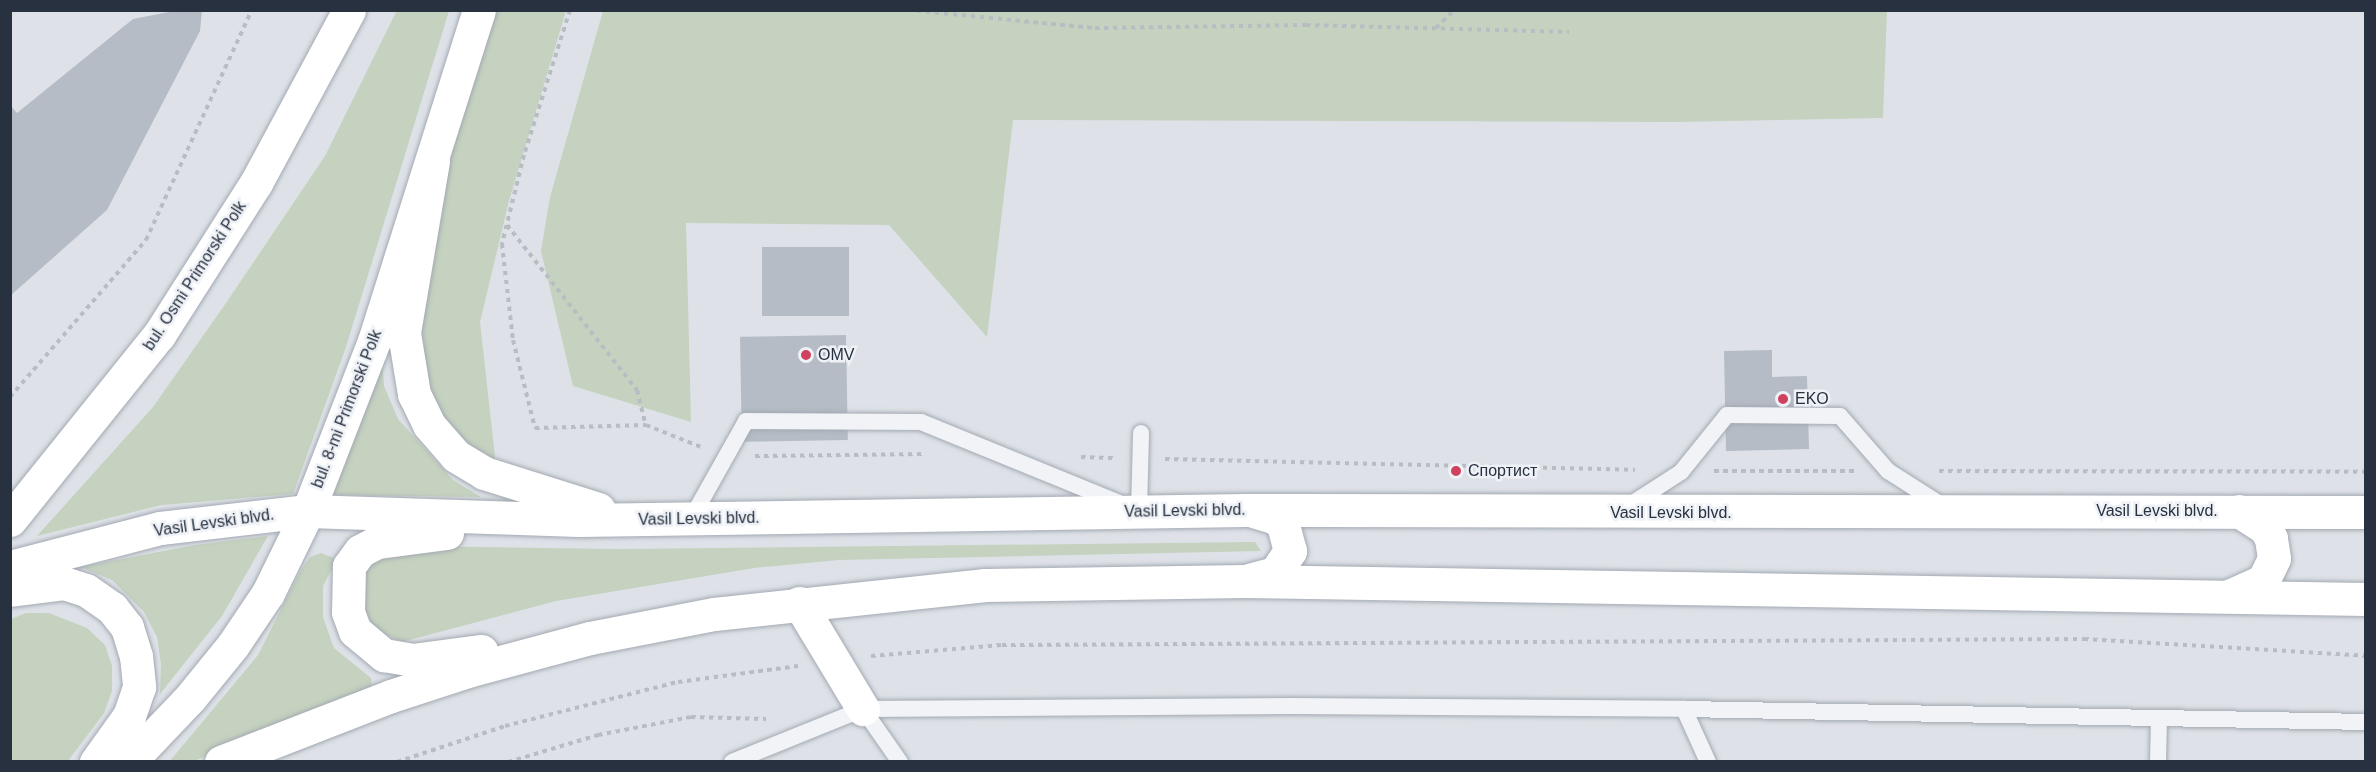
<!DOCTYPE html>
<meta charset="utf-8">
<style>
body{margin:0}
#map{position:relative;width:2376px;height:772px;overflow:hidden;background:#dee2e8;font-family:Helvetica,sans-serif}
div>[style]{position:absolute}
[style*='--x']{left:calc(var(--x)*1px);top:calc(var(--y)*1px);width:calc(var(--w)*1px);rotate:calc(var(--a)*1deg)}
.green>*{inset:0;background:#c5d2bf}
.building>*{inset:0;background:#b5bcc5;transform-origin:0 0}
.path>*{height:4px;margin-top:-2px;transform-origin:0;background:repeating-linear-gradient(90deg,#b8bdc3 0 4.5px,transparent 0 9px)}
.roads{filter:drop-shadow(0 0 2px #a3a9b2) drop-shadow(0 0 2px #a3a9b2)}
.lane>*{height:16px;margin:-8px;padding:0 8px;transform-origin:8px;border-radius:8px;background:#f1f3f6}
.primary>*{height:33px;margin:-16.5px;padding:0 16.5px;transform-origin:16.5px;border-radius:16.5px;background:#fff}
.highway>*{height:33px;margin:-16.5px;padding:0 16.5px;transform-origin:16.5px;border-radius:16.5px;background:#fff}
.dots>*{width:16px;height:16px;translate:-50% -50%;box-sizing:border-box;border:3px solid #eef1f6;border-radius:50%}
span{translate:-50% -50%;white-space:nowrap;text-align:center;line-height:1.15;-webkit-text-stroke:5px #eef1f6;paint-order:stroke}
.street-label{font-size:16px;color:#27313f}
.poi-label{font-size:16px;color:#27313f}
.left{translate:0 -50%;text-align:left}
.frame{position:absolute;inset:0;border:12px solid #27313f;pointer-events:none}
</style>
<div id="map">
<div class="green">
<i style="clip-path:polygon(397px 10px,449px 11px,346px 347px,293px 494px,161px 505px,37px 536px,153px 407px,226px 303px,325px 156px)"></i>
<i style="clip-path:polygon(493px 11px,566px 11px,509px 201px,480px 322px,496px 466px,462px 449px,435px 415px,415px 366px,432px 244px,460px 116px)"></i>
<i style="clip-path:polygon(603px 11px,1887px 11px,1883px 118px,1675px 122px,1013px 120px,987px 337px,889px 225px,686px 223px,691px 422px,573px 386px,541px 251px,550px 197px)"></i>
<i style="clip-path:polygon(382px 362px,384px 386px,398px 419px,453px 480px,481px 497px,332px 495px)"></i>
<i style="clip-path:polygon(268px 536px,222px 616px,160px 694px,161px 664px,157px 637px,144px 612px,112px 580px,80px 567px,195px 545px)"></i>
<i style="clip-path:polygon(1255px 542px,1261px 551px,839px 560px,754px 568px,556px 601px,402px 642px,375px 630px,360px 600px,365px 571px,373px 561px,411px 546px,621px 549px)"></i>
<i style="clip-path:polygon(321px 553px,337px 559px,323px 586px,323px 617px,334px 648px,371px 678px,372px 688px,194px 761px,169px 762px,258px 655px,301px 570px,310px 557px)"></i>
<i style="clip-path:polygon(26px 613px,49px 613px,87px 628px,105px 645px,112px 666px,112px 691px,104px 713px,68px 761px,11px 761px,11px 619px)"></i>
</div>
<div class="building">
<i style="clip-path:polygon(179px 10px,202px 10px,200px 31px,107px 210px,10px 296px,10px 105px,17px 113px,133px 19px)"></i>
<i style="left:762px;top:247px;width:87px;height:69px"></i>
<i style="left:846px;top:335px;width:105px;height:106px;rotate:89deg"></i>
<i style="clip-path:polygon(1772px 350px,1772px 377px,1807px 376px,1809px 449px,1726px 451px,1724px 351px)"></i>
</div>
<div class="path">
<i style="--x:570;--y:10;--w:152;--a:107.6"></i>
<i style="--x:524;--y:155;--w:92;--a:103.9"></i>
<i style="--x:502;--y:244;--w:97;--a:83.5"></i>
<i style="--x:513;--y:340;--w:91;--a:76"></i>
<i style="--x:535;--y:428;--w:111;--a:-1.5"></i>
<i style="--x:908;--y:10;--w:188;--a:5.5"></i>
<i style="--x:1095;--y:28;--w:211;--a:-0.8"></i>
<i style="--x:1306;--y:25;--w:263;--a:1.5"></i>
<i style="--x:1436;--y:28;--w:25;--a:-45"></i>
<i style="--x:507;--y:225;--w:210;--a:51.8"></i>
<i style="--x:637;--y:390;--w:36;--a:76"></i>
<i style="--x:646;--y:425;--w:59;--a:21.8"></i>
<i style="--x:10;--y:397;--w:208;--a:-49.1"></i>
<i style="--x:146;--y:240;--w:253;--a:-65.3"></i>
<i style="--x:755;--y:456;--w:169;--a:-0.7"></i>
<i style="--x:1081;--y:457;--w:35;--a:2"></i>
<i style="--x:1165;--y:459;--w:470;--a:1.3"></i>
<i style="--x:1714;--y:471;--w:140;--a:0"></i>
<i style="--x:1939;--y:471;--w:427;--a:0.1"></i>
<i style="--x:871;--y:656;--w:131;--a:-4.8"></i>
<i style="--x:1002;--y:645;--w:1082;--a:-0.32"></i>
<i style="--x:2084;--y:639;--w:283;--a:3.4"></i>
<i style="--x:397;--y:762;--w:114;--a:-18.4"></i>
<i style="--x:505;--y:726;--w:179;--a:-14.3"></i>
<i style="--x:678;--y:682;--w:121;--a:-7.6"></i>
<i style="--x:508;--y:762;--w:94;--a:-16.7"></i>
<i style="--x:598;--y:735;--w:95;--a:-11"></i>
<i style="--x:691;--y:717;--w:75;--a:1.5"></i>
</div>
<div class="roads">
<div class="lane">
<i style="--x:1630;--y:505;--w:61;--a:-32.9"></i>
<i style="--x:1681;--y:472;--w:73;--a:-51.1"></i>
<i style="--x:1727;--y:415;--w:113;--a:0.5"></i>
<i style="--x:1840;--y:416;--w:73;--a:48.9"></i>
<i style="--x:1888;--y:471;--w:65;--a:32.5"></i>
<i style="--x:691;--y:519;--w:112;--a:-60.7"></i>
<i style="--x:746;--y:421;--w:175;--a:0.3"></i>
<i style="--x:921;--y:422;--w:235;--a:22.2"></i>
<i style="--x:1139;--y:511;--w:78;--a:-88.5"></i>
<i style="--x:863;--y:709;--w:65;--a:55.1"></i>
<i style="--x:1684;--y:709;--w:58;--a:65.6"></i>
<i style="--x:732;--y:762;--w:141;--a:-22"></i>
<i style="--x:863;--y:709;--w:428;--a:-0.4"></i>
<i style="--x:1291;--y:706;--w:393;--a:0.4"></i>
<i style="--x:1684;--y:709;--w:682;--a:1.09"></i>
<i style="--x:2158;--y:762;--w:44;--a:-88.7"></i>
</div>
<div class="primary">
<i style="--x:10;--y:520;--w:238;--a:-51.2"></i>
<i style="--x:159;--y:335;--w:180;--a:-57.5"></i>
<i style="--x:256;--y:183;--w:196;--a:-61.7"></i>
<i style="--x:129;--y:762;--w:88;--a:-46.4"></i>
<i style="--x:190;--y:698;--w:68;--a:-50.9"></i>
<i style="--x:233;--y:645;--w:63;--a:-56.1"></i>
<i style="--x:268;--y:593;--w:91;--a:-64"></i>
<i style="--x:308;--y:511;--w:182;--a:-68.8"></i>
<i style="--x:374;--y:341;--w:347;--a:-72.4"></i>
</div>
<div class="highway">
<i style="--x:433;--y:161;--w:174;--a:99.6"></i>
<i style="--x:404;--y:333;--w:62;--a:80.7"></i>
<i style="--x:414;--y:394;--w:34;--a:64"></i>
<i style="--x:429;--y:425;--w:41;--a:48.9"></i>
<i style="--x:456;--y:456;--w:33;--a:31"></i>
<i style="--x:484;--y:473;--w:120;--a:17.5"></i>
<i style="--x:447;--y:533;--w:71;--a:172.7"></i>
<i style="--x:377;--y:542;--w:19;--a:152"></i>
<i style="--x:360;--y:551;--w:19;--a:126"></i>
<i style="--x:349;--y:566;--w:46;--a:91.2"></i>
<i style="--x:348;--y:612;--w:20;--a:70"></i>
<i style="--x:355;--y:631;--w:38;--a:40"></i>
<i style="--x:384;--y:655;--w:28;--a:10"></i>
<i style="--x:412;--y:660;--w:70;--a:-7.4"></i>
<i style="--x:10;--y:567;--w:155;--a:-14.6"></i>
<i style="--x:160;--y:528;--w:149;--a:-6.6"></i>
<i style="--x:308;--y:511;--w:271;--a:1.9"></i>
<i style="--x:579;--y:520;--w:667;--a:-0.86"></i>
<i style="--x:1246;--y:510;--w:1120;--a:0.1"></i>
<i style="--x:1249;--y:580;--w:27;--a:-15"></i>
<i style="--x:1275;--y:573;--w:27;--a:-56"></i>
<i style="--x:1290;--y:551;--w:27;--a:-105"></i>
<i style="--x:1283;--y:525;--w:10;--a:-135"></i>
<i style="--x:1276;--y:518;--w:24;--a:-163"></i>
<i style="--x:10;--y:590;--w:54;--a:-7.4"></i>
<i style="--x:64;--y:583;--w:23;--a:18"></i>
<i style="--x:86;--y:590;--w:32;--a:35"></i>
<i style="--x:112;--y:608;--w:24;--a:52"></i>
<i style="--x:127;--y:627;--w:30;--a:73"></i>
<i style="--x:136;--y:656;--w:31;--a:84"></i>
<i style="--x:139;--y:687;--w:31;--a:109"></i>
<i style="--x:129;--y:716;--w:57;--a:125.7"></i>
<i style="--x:2231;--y:595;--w:35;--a:-24"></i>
<i style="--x:2263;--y:581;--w:25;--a:-64"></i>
<i style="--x:2274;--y:558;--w:20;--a:-99"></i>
<i style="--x:2271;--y:538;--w:12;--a:-121"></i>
<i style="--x:2265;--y:528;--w:31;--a:-147"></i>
<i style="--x:799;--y:603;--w:124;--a:58.9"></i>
<i style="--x:221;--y:762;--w:182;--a:-21.2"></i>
<i style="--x:391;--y:696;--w:84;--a:-18"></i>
<i style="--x:471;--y:670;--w:123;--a:-15.1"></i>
<i style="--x:590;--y:638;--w:126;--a:-11"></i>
<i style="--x:714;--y:614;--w:273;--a:-6.1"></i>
<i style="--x:985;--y:585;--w:260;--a:-0.9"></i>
<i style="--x:1245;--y:581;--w:1121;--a:0.92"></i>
</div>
</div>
<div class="dots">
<i style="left:806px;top:355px;background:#cf415c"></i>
<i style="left:1783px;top:399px;background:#cf415c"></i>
<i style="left:1456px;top:471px;background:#cf415c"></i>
</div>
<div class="street-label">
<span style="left:195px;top:276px;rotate:-57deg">bul. Osmi Primorski Polk</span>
<span style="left:347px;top:409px;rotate:-69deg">bul. 8-mi Primorski Polk</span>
<span style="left:1185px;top:511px;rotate:-1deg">Vasil Levski blvd.</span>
<span style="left:2157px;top:511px">Vasil Levski blvd.</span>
<span style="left:1671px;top:513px">Vasil Levski blvd.</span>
<span style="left:699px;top:519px;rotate:-1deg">Vasil Levski blvd.</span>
<span style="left:214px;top:523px;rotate:-8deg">Vasil Levski blvd.</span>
</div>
<div class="poi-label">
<span class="left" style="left:818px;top:355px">OMV</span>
<span class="left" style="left:1795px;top:399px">EKO</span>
<span class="left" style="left:1468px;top:471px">Спортист</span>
</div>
<div class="frame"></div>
</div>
